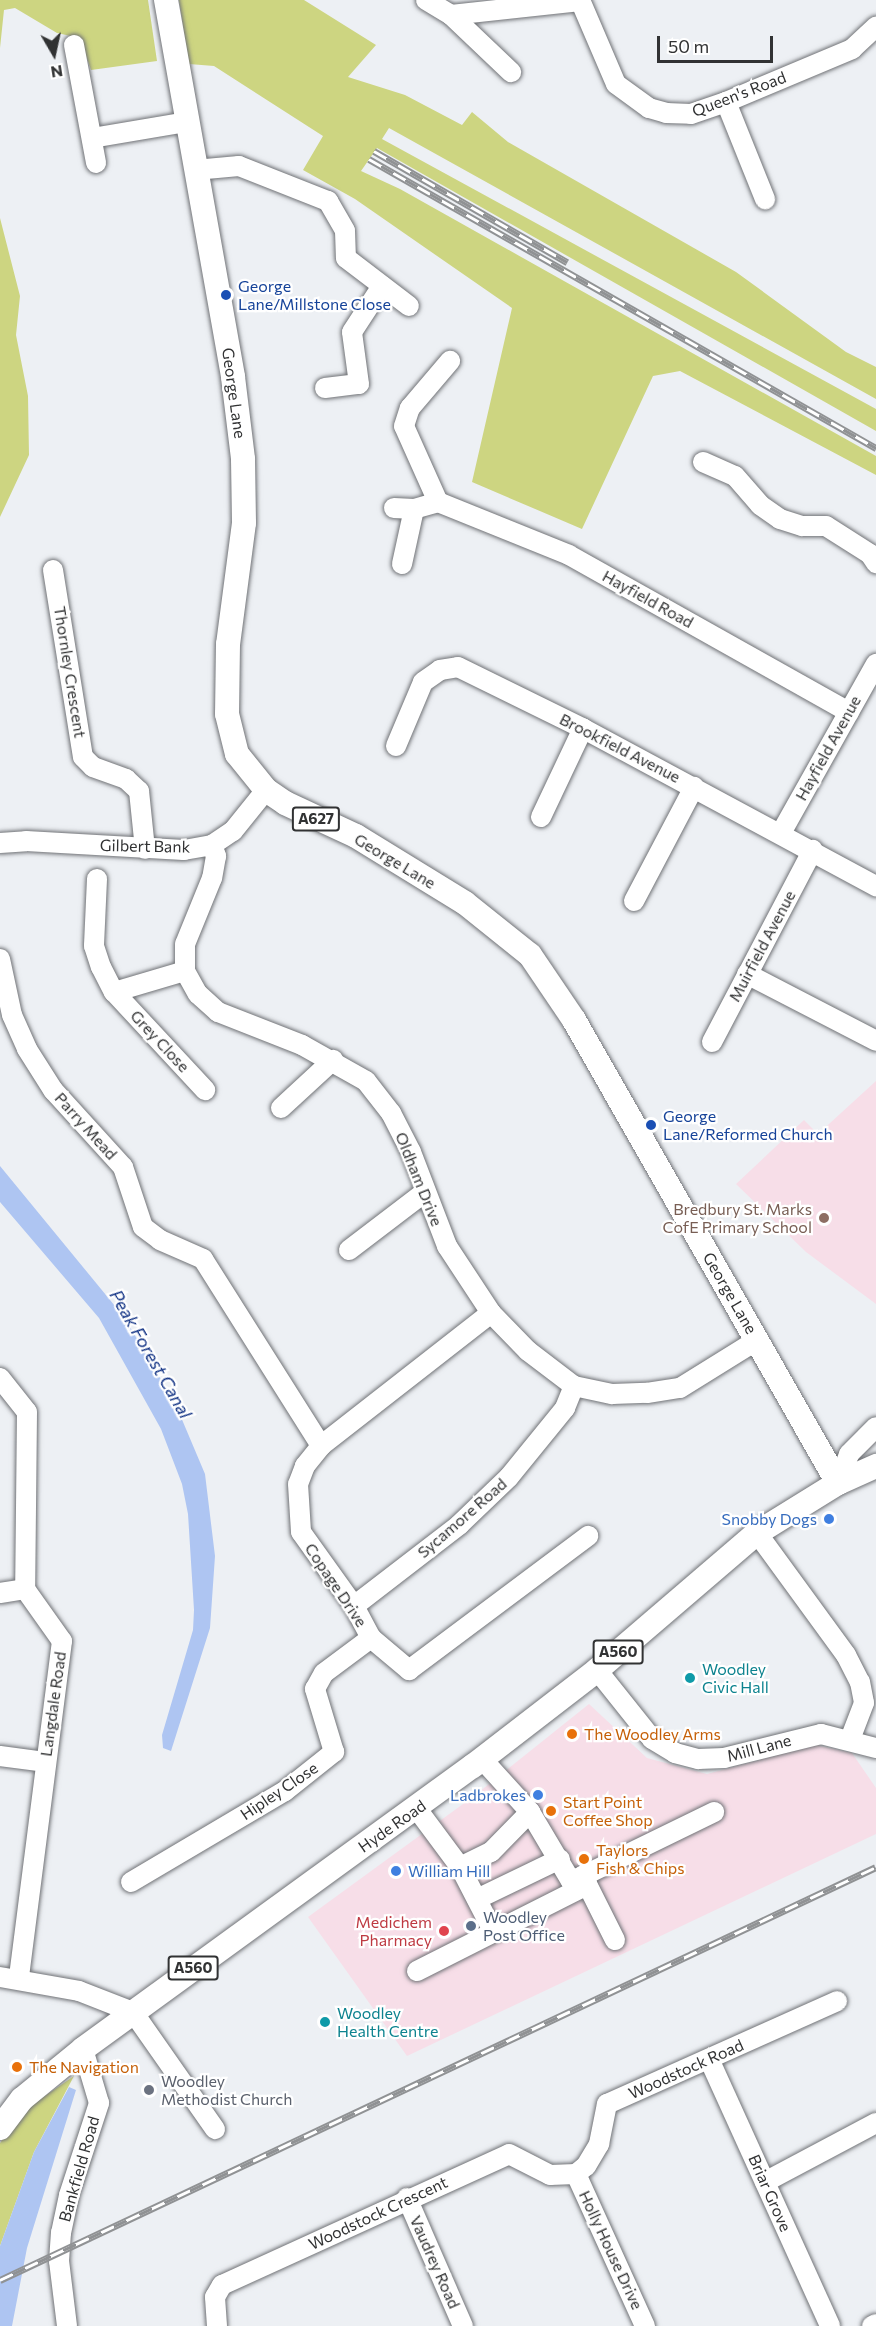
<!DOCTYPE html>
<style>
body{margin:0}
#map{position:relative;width:876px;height:2326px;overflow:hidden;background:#edf0f4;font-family:Commissioner,sans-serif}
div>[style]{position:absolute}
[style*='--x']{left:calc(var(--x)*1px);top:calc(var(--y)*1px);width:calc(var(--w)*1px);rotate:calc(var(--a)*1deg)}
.commercial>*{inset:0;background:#f7dee8}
.green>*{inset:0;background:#cdd581}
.water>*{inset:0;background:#aec5f2}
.roads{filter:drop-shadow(0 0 2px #707276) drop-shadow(0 0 2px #707276)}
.minor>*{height:20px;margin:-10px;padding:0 10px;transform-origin:10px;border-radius:10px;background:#fff}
.major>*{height:24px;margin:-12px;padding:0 12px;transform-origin:12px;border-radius:12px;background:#fff}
.rail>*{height:7px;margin-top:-3.5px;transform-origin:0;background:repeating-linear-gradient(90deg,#fff 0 14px,#909294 0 28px);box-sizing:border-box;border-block:2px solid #909294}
.dots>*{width:16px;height:16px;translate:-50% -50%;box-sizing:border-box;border:3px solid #fff;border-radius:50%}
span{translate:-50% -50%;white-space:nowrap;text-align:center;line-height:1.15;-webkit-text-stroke:4.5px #fff;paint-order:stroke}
.shield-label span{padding:2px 4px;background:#fff;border:2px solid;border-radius:4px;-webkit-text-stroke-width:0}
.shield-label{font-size:15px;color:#313233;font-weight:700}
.street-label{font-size:16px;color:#313233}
.transit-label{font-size:16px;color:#164399}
.left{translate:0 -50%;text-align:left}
.education-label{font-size:16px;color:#785e54}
.right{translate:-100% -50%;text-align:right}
.shop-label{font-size:16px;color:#366cbe}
.culture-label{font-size:16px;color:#0d838f}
.food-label{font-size:16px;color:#c56008}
.service-label{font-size:16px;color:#4e5e75}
.health-label{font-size:16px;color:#be3a42}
.worship-label{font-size:16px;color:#5b616d}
.water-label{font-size:18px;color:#113284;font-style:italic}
.north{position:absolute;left:24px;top:24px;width:60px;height:60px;-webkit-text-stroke:4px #fff;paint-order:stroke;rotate:171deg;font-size:16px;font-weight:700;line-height:24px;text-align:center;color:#313233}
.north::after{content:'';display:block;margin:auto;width:21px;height:27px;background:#313233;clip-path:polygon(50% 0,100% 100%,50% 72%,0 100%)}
.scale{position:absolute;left:657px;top:36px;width:116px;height:27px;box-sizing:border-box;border:3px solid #313233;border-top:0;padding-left:8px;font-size:18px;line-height:21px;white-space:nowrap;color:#313233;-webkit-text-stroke:4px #fff;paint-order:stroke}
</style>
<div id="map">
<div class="commercial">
<i style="clip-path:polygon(876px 1081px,876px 1304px,806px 1252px,736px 1184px,804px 1120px,818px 1134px)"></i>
<i style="clip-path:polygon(589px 1704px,647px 1758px,707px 1774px,816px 1745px,852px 1753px,876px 1788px,876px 1834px,407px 2056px,308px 1917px,474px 1796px)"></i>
</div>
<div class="green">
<i style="clip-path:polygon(0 0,148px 0,157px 61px,91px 70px,80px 38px,57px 33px,15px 8px,4px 10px,0 48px)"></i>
<i style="clip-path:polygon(179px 0,304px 0,376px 45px,348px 77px,405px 95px,462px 125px,472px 112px,508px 142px,736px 272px,846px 352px,876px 367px,876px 399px,389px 128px,382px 139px,876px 409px,876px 431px,377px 148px,361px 171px,400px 189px,876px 456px,876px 475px,680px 371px,653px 376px,582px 529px,472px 482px,512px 308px,355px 199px,303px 170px,323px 136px,214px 66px,189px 64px)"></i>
<i style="clip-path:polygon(0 218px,20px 296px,16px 335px,28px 396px,29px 455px,0 517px)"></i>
<i style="clip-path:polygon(74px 2076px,34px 2152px,0 2246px,0 2143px,23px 2111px)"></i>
</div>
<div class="water">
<i style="clip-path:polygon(0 1166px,124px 1317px,175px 1403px,205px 1474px,215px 1556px,210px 1628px,171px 1751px,163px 1748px,162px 1735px,193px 1630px,194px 1610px,188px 1514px,182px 1484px,161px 1429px,99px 1318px,0 1202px)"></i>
<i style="clip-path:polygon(69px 2087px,76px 2090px,27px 2248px,12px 2326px,0 2326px,0 2246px,34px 2152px)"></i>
</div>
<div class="roads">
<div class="minor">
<i style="--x:426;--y:0;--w:29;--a:31"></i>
<i style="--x:451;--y:15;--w:83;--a:43.5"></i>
<i style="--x:580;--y:0;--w:91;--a:66.8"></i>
<i style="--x:616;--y:84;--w:41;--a:36"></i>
<i style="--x:649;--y:108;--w:18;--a:16"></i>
<i style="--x:666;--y:113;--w:25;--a:2"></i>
<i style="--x:691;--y:114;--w:37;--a:-19"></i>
<i style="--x:726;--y:102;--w:137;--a:-22.8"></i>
<i style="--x:852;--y:49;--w:33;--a:-43"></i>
<i style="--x:451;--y:15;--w:130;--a:-6.2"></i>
<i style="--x:74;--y:45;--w:120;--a:79.4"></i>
<i style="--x:726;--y:102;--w:105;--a:68.1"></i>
<i style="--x:92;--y:138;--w:96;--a:-9.6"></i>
<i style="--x:195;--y:170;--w:44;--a:-5.2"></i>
<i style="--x:239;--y:166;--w:96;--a:21.5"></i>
<i style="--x:328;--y:201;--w:34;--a:60"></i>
<i style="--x:345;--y:231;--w:27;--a:88"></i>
<i style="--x:346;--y:258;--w:79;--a:37.3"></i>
<i style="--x:325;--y:388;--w:34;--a:-7"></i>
<i style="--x:359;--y:384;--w:52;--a:-97.7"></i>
<i style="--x:352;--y:332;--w:55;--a:-56.9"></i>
<i style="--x:703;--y:462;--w:35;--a:24"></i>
<i style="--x:735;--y:476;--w:38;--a:49"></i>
<i style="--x:760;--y:505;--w:24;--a:35"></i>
<i style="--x:780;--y:519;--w:23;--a:18"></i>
<i style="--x:802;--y:526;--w:24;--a:0"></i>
<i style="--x:826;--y:526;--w:52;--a:32.5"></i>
<i style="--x:870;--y:554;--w:11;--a:56"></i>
<i style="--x:438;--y:502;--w:83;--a:-114.1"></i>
<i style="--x:404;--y:426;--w:19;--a:-72"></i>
<i style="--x:410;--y:408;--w:62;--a:-49.6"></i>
<i style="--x:394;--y:508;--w:20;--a:3"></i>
<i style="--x:402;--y:564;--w:56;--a:-77.7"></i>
<i style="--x:414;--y:509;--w:25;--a:-16"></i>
<i style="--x:438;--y:502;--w:141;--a:22"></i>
<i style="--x:569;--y:555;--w:321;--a:29.3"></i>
<i style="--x:53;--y:570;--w:189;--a:80.9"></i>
<i style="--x:83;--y:757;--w:14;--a:45"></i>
<i style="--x:93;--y:767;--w:35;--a:20"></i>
<i style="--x:126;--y:779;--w:18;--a:43"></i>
<i style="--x:139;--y:791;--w:58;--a:84.1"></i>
<i style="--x:396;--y:746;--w:69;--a:-67.1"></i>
<i style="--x:423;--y:682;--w:21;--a:-35"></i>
<i style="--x:440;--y:670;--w:18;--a:-9"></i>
<i style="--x:458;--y:667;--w:140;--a:26.2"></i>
<i style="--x:584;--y:729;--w:332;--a:28.3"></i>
<i style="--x:541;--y:817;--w:98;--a:-64.7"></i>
<i style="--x:781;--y:833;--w:194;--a:-60.7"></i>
<i style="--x:0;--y:843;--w:26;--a:-4"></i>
<i style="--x:26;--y:841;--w:158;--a:3.3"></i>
<i style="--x:184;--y:850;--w:28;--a:-10"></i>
<i style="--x:212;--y:845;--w:25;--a:-34"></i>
<i style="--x:233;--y:831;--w:53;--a:-51.2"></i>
<i style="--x:212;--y:845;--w:12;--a:70"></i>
<i style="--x:216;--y:856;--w:22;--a:100"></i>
<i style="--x:212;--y:878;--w:71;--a:112.2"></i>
<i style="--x:185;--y:944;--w:27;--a:90"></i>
<i style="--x:185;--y:971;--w:26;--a:61"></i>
<i style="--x:198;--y:994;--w:27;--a:42"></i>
<i style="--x:218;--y:1012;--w:90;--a:21.4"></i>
<i style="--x:302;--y:1045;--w:73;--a:29.4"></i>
<i style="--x:366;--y:1081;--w:41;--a:52"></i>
<i style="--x:391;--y:1113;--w:44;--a:62.9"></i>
<i style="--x:411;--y:1152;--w:101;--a:69"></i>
<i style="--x:447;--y:1246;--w:80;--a:56.7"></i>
<i style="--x:491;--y:1313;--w:53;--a:45.8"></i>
<i style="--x:528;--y:1351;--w:58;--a:37.3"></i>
<i style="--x:574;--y:1386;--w:39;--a:12"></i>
<i style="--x:612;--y:1394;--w:35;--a:-2"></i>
<i style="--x:647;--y:1393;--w:33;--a:-9"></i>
<i style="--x:680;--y:1388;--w:91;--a:-31.9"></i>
<i style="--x:97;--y:879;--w:67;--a:92.6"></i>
<i style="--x:94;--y:946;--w:22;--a:72"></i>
<i style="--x:101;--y:967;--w:28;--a:63"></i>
<i style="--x:114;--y:992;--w:134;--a:47.1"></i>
<i style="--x:634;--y:901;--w:129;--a:-62.2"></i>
<i style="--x:0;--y:959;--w:57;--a:77.9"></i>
<i style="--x:12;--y:1015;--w:37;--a:66"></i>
<i style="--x:27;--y:1049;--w:49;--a:57.6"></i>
<i style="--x:53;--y:1090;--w:104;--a:47.7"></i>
<i style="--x:123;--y:1167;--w:63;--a:71.6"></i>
<i style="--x:143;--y:1227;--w:21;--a:37"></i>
<i style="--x:160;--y:1240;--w:47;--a:23.8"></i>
<i style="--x:203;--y:1259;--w:221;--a:57.7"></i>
<i style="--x:747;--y:974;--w:145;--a:27.4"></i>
<i style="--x:114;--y:992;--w:74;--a:-16.5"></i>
<i style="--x:712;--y:1042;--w:217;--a:-62.3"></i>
<i style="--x:281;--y:1108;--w:71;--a:-42.7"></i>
<i style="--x:349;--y:1250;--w:96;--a:-37.3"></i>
<i style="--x:491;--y:1313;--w:216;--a:142"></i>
<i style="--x:321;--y:1446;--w:26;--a:129"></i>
<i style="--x:305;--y:1466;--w:19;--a:111"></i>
<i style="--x:298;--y:1484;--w:48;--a:86.4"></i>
<i style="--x:301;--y:1532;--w:91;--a:54.4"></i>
<i style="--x:354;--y:1606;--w:36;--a:62"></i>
<i style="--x:371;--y:1638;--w:50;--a:40.1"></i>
<i style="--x:409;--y:1670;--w:224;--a:-36.8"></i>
<i style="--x:0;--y:1378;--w:43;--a:51.5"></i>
<i style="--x:27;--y:1412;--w:177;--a:90.6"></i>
<i style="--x:25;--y:1589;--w:64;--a:54.6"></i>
<i style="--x:62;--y:1641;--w:341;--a:97.3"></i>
<i style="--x:838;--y:1483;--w:31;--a:-69"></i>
<i style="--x:849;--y:1454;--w:38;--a:-45"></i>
<i style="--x:757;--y:1533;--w:151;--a:53.9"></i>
<i style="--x:846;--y:1655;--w:30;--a:63"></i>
<i style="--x:860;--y:1682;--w:21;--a:79"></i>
<i style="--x:864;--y:1703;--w:39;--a:111"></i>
<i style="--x:0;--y:1593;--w:25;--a:-9"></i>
<i style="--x:354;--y:1606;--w:133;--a:-37.6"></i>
<i style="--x:459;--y:1525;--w:69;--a:-43.8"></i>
<i style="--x:509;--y:1477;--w:89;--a:-50.9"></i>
<i style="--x:565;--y:1408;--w:24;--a:-68"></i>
<i style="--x:597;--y:1670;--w:88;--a:51.4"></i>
<i style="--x:652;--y:1739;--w:27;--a:31"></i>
<i style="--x:675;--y:1753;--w:24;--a:15"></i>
<i style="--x:698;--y:1759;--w:26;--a:-2"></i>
<i style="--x:724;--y:1758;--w:100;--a:-13.9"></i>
<i style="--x:821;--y:1734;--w:57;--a:14.3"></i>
<i style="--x:0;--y:1756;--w:45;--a:7.6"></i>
<i style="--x:482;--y:1759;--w:72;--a:47.8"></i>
<i style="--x:530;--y:1812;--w:80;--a:59.3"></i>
<i style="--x:571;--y:1881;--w:13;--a:-23"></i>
<i style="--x:417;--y:1809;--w:72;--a:53.4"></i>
<i style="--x:460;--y:1867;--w:72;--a:62.7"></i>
<i style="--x:460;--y:1867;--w:34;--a:-26"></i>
<i style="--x:491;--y:1852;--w:56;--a:-45.7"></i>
<i style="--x:131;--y:1882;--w:179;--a:-30.6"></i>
<i style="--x:285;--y:1791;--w:63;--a:-38.5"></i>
<i style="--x:334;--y:1752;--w:66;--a:-106.8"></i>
<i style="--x:315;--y:1689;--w:18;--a:-61"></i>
<i style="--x:324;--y:1673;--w:59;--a:-36.7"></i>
<i style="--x:477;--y:1899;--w:92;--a:-25.7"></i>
<i style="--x:615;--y:1940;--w:72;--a:-116.6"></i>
<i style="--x:583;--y:1876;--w:146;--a:-26"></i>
<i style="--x:417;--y:1971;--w:191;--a:-26.8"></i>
<i style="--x:0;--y:1977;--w:80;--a:10"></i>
<i style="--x:79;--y:1991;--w:58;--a:21.3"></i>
<i style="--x:133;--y:2012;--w:143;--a:55"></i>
<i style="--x:709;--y:2059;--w:293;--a:65.6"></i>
<i style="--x:576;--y:2174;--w:13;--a:-39"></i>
<i style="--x:586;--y:2166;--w:26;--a:-59"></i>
<i style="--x:599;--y:2144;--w:41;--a:-78.7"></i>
<i style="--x:607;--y:2104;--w:252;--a:-24.1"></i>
<i style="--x:576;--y:2174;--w:167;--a:65.6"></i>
<i style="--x:765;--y:2182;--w:126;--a:-28"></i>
<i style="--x:407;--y:2198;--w:140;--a:66.4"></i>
<i style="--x:67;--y:2326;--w:65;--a:-97"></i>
<i style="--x:59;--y:2261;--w:28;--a:-86"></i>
<i style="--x:61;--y:2233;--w:39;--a:-78"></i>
<i style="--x:69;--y:2195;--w:97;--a:-71.9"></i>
<i style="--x:99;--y:2103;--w:56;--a:-106.5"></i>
<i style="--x:217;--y:2326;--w:29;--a:-94"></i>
<i style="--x:215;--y:2297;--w:14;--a:-60"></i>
<i style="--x:222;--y:2285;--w:315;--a:-24.5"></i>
<i style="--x:509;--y:2154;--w:46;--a:27.1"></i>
<i style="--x:550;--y:2175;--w:26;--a:-2"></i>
<i style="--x:872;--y:2326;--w:4;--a:-27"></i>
</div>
<div class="major">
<i style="--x:166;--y:0;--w:383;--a:79.9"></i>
<i style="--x:233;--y:377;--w:83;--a:83"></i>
<i style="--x:243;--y:459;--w:64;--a:89.1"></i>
<i style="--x:244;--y:523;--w:122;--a:97.5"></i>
<i style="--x:228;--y:644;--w:70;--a:90.8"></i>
<i style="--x:227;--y:714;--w:41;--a:76"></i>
<i style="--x:237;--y:754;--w:46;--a:51.1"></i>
<i style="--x:266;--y:790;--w:23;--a:34"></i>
<i style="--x:285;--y:803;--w:78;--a:24.9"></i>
<i style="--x:356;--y:836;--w:128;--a:31.6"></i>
<i style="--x:465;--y:903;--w:83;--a:38.7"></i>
<i style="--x:530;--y:955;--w:78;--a:55.9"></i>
<i style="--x:574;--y:1020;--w:533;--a:60.31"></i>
<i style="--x:0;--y:2128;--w:36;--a:-53"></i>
<i style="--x:22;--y:2099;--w:79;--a:-39.3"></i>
<i style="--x:83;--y:2049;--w:482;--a:-36"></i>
<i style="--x:473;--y:1766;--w:157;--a:-37.7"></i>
<i style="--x:597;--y:1670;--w:211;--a:-40.6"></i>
<i style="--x:757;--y:1533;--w:95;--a:-31.7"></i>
<i style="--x:838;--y:1483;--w:42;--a:-24.1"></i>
</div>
</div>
<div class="rail">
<i style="--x:374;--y:151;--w:223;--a:29.9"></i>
<i style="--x:369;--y:159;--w:584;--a:29.68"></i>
<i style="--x:0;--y:2280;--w:968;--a:-25.24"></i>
</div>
<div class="dots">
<i style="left:226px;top:295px;background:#1a4fb4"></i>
<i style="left:651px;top:1125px;background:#1a4fb4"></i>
<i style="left:824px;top:1218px;background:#8d6e63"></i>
<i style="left:829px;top:1519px;background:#3f7fe0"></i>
<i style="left:690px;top:1678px;background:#0f9aa8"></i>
<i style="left:572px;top:1734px;background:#e8710a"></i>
<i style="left:538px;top:1795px;background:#3f7fe0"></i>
<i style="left:551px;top:1811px;background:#e8710a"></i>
<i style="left:584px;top:1859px;background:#e8710a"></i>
<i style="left:396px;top:1871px;background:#3f7fe0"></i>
<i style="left:471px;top:1926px;background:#5c6f8a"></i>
<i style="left:444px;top:1931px;background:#e0444e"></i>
<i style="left:325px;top:2022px;background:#0f9aa8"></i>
<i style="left:17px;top:2067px;background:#e8710a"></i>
<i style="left:149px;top:2090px;background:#6b7280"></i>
</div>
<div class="shield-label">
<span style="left:316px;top:819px">A627</span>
<span style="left:618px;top:1652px">A560</span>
<span style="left:193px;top:1968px">A560</span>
</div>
<div class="street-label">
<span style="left:739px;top:94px;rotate:-21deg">Queen's Road</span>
<span style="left:234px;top:393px;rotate:82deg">George Lane</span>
<span style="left:648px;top:599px;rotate:29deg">Hayfield Road</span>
<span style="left:70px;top:672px;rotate:81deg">Thornley Crescent</span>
<span style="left:620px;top:748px;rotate:27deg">Brookfield Avenue</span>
<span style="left:828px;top:748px;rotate:-61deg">Hayfield Avenue</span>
<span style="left:145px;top:846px;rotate:1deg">Gilbert Bank</span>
<span style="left:395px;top:861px;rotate:31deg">George Lane</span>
<span style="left:762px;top:946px;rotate:-62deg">Muirfield Avenue</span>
<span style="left:160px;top:1041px;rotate:47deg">Grey Close</span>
<span style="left:86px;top:1126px;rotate:48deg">Parry Mead</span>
<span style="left:419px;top:1179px;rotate:68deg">Oldham Drive</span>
<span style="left:730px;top:1293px;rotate:60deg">George Lane</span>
<span style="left:462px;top:1518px;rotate:-41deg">Sycamore Road</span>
<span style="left:336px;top:1585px;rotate:56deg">Copage Drive</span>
<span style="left:53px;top:1704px;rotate:-82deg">Langdale Road</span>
<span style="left:759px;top:1748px;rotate:-15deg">Mill Lane</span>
<span style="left:279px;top:1791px;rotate:-34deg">Hipley Close</span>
<span style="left:392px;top:1826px;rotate:-35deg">Hyde Road</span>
<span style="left:686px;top:2069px;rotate:-24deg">Woodstock Road</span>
<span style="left:79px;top:2169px;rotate:-74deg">Bankfield Road</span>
<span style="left:770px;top:2193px;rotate:66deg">Briar Grove</span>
<span style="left:378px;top:2213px;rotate:-25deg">Woodstock Crescent</span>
<span style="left:611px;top:2250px;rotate:65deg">Holly House Drive</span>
<span style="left:435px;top:2262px;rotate:66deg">Vaudrey Road</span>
</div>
<div class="transit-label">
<span class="left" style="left:238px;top:295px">George<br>Lane/Millstone Close</span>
<span class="left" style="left:663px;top:1125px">George<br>Lane/Reformed Church</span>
</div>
<div class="education-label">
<span class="right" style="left:812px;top:1218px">Bredbury St. Marks<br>CofE Primary School</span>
</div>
<div class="shop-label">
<span class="right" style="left:817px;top:1519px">Snobby Dogs</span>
<span class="right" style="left:526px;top:1795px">Ladbrokes</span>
<span class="left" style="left:408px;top:1871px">William Hill</span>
</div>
<div class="culture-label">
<span class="left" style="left:702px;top:1678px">Woodley<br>Civic Hall</span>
<span class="left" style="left:337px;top:2022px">Woodley<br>Health Centre</span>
</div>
<div class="food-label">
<span class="left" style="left:584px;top:1734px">The Woodley Arms</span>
<span class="left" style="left:563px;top:1811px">Start Point<br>Coffee Shop</span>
<span class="left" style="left:596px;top:1859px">Taylors<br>Fish &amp; Chips</span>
<span class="left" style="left:29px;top:2067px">The Navigation</span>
</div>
<div class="service-label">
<span class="left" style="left:483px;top:1926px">Woodley<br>Post Office</span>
</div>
<div class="health-label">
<span class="right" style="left:432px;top:1931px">Medichem<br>Pharmacy</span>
</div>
<div class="worship-label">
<span class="left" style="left:161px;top:2090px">Woodley<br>Methodist Church</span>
</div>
<div class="water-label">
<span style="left:151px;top:1354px;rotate:60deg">Peak Forest Canal</span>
</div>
<div class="north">N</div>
<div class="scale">50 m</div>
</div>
